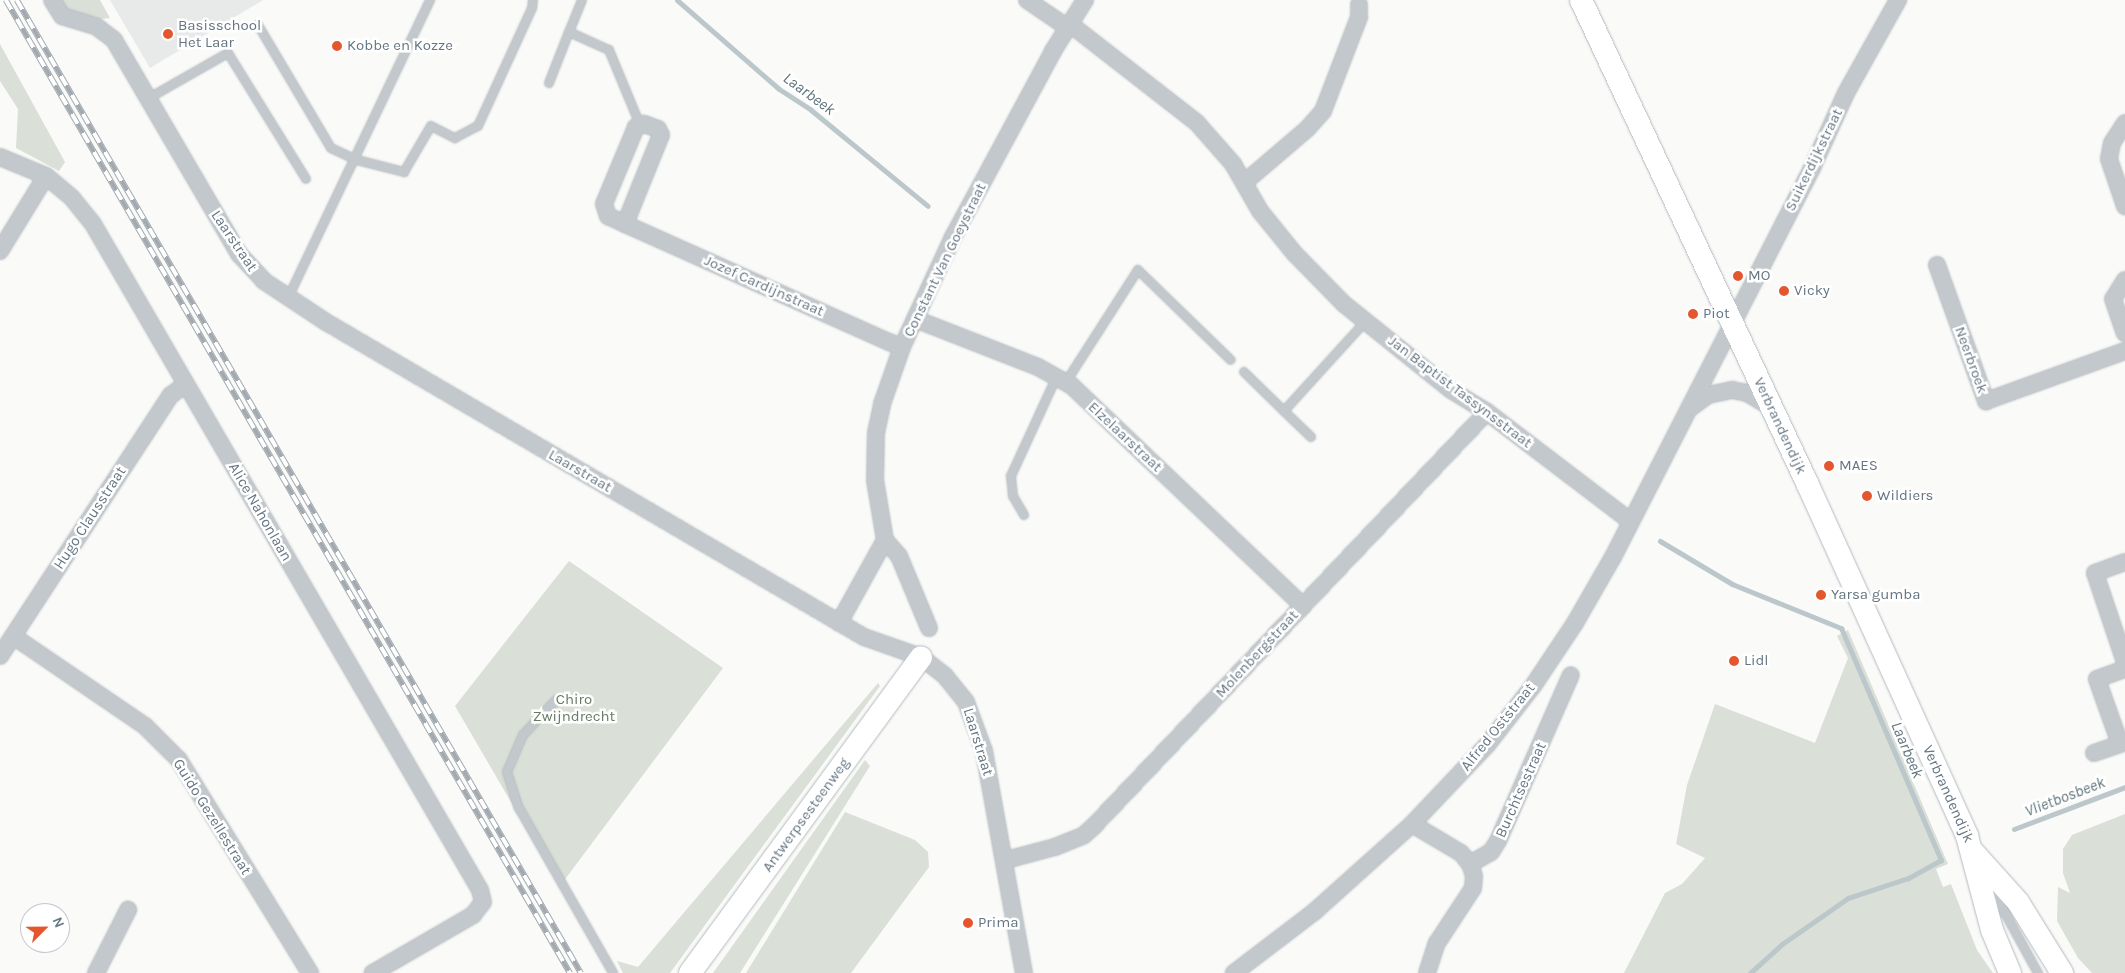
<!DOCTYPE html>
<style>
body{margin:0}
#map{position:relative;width:2125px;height:973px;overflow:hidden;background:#fafaf8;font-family:Karla,sans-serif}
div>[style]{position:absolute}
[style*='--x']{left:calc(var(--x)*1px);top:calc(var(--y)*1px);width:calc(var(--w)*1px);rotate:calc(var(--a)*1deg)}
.built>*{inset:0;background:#e8e9e9}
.green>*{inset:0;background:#dadfd7}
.stream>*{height:5px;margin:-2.5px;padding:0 2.5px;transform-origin:2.5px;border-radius:2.5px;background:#bbc7cb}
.roads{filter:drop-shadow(0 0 1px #b3babf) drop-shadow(0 0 1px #b3babf)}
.lane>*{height:8px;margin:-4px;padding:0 4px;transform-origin:4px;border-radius:4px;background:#c3c8cc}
.street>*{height:16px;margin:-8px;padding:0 8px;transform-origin:8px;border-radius:8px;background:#c3c8cc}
.secondary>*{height:22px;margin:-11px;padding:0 11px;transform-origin:11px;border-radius:11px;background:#fff}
.rail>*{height:5.5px;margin-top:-2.75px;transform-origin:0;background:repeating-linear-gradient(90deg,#fff 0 11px,#a2aab0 0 22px);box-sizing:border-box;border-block:1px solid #a2aab0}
.dots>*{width:14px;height:14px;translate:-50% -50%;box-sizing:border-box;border:2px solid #fff;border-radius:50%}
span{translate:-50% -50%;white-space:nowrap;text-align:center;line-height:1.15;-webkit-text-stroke:5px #fff;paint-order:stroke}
.poi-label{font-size:15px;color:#657683}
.left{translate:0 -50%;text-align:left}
.street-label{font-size:15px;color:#657683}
.park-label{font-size:15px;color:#687a64}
.water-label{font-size:16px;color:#60757c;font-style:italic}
.north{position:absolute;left:20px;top:903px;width:50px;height:50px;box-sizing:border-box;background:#fff;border:1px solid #c1c8cd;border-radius:50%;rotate:67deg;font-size:14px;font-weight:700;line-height:20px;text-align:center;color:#657683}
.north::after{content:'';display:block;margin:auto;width:18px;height:22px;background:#e4572e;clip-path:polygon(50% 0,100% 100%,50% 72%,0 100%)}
</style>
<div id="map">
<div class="built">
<i style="clip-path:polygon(110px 0,263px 0,150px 68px)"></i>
</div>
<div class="green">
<i style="clip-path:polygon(56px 0,100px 0,110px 18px,91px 20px,73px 14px)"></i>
<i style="clip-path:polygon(0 44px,65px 162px,59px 171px,16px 148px,18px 109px,0 81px)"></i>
<i style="clip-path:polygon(569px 561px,723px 668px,560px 886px,455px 706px)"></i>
<i style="clip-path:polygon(1848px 630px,1948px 864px,1936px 869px,1943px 887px,1951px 884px,1977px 950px,1993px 973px,1624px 973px,1665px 893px,1682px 884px,1705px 858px,1676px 844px,1687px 785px,1715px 704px,1815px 743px,1848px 658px,1837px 636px)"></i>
<i style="clip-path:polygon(878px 683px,880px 686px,670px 973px,623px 973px,617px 961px,638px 967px)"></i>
<i style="clip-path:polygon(865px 760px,870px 766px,740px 973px,713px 973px)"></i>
<i style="clip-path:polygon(845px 812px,915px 840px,928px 852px,929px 867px,851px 973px,746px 973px)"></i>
<i style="clip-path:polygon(2125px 814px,2125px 973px,2092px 973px,2078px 958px,2057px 921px,2058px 887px,2070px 893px,2063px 873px,2063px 849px,2072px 835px)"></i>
</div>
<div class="stream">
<i style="--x:677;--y:0;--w:135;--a:41.1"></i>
<i style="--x:779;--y:89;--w:38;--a:33"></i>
<i style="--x:811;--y:110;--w:151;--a:39.4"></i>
<i style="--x:1660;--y:541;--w:84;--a:30.8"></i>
<i style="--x:1732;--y:584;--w:118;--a:22"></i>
<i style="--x:1841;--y:628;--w:253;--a:66.7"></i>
<i style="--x:1941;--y:860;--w:38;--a:151"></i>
<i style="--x:1908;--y:878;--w:63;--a:161.6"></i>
<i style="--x:1848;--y:898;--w:80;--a:145.1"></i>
<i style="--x:1782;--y:944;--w:43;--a:137.8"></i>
<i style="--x:2014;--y:829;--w:119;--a:-20.7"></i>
</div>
<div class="roads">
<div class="lane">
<i style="--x:582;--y:0;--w:35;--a:112"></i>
<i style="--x:569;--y:32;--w:44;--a:24.2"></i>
<i style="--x:609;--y:50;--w:81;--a:67.5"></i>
<i style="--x:258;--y:25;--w:143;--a:59.3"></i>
<i style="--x:331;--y:148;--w:29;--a:25"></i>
<i style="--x:357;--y:160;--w:49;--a:14.3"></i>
<i style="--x:404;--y:172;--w:53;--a:-59.6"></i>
<i style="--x:431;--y:126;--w:27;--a:27"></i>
<i style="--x:455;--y:138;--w:26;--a:-28"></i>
<i style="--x:478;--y:126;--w:130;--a:-65.4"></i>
<i style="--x:532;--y:8;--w:8;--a:-83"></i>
<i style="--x:549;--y:83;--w:55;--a:-68.6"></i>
<i style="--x:149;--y:98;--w:91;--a:-29.7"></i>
<i style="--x:228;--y:53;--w:148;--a:58.2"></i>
<i style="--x:288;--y:298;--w:330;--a:-64.5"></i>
<i style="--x:1244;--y:372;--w:56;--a:44.3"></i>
<i style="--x:1066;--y:382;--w:133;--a:-57.3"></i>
<i style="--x:1138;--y:270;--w:129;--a:44.1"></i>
<i style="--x:1311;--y:437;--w:37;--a:-136"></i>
<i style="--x:1284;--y:411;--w:122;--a:-47.7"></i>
<i style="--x:1024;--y:515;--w:22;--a:-120"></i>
<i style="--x:1013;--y:496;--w:20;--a:-96"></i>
<i style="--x:1011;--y:476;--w:110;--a:-65.3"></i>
<i style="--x:556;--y:700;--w:48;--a:133.3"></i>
<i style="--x:523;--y:735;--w:40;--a:113.4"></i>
<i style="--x:507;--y:772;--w:38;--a:72"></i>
<i style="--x:519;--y:808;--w:190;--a:60.3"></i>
<i style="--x:1989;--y:884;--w:102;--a:61.2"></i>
</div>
<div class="street">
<i style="--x:52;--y:0;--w:19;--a:58"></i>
<i style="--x:62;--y:16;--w:37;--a:17"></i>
<i style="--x:97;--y:27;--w:21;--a:37"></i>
<i style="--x:114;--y:40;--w:248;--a:59.7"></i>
<i style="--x:239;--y:254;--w:37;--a:47"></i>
<i style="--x:264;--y:281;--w:74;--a:33.5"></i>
<i style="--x:326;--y:322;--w:623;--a:30.35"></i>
<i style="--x:864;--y:637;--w:60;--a:19.3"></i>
<i style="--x:921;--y:657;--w:31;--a:38"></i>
<i style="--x:945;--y:676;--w:33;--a:51"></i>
<i style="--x:966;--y:702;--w:52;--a:69.8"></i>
<i style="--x:984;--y:751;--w:226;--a:79.8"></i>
<i style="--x:1027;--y:0;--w:50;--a:34.3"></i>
<i style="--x:1070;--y:24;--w:161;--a:37.9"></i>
<i style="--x:1197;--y:123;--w:55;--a:48.7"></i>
<i style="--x:1233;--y:164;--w:54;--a:60.1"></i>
<i style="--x:1260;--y:211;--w:55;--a:50.9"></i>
<i style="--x:1295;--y:254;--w:70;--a:45.6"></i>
<i style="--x:1344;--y:304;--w:137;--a:38.8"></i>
<i style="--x:1451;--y:390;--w:42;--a:31.4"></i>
<i style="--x:1487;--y:412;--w:180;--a:37.3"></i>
<i style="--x:2125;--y:123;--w:24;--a:123"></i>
<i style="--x:2112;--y:143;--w:16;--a:101"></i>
<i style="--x:2109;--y:159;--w:50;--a:71.2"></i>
<i style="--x:0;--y:157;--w:50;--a:22.4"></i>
<i style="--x:46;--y:176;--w:34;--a:40"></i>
<i style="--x:72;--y:198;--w:33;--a:51"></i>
<i style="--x:93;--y:224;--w:770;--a:59.84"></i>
<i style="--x:480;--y:890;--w:12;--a:76"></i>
<i style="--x:483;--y:902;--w:16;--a:128"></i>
<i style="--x:473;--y:915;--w:116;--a:149.9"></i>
<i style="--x:1245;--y:182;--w:82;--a:-40.5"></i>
<i style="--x:1307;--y:129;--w:24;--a:-48"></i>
<i style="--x:1323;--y:111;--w:101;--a:-69"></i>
<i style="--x:1359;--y:17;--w:12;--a:-90"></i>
<i style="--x:625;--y:224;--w:96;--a:-68"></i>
<i style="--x:661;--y:135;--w:7;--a:-117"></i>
<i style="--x:658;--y:129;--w:15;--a:-160"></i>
<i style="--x:644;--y:124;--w:9;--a:159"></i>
<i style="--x:636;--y:127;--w:83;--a:112.6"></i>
<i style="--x:604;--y:204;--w:13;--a:72"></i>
<i style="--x:608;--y:216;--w:19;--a:25"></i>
<i style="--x:625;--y:224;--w:289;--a:24.1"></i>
<i style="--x:889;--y:342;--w:14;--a:21"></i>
<i style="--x:0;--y:251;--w:88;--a:-58.5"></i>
<i style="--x:1937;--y:265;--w:145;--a:70.2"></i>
<i style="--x:1986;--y:401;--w:148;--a:-19.8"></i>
<i style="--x:2125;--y:280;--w:22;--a:122"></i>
<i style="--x:2113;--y:299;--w:36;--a:71"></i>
<i style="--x:915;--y:319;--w:132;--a:21.3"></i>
<i style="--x:1038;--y:367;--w:39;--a:29"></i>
<i style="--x:1072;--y:386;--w:319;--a:43.6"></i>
<i style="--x:1689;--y:409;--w:24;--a:-36"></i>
<i style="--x:1708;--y:395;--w:25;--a:-12"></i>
<i style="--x:1732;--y:390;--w:15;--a:11"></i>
<i style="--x:1747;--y:393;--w:26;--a:31"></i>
<i style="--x:885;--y:540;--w:21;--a:49"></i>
<i style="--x:899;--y:556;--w:78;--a:67.4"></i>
<i style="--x:2125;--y:562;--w:32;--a:160"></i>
<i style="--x:2095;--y:573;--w:94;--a:71.4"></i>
<i style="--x:839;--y:623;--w:95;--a:-61"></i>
<i style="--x:885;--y:540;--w:61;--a:-99.5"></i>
<i style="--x:875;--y:480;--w:47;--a:-88.8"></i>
<i style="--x:876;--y:433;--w:30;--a:-78"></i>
<i style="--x:882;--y:404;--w:60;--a:-70.7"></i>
<i style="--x:902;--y:347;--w:121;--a:-65.1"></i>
<i style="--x:953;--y:237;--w:211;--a:-61.7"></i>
<i style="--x:1053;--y:51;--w:60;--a:-57.9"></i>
<i style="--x:13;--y:636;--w:160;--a:34.3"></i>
<i style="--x:145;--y:726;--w:48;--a:45"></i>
<i style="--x:179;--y:760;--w:250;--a:58.4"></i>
<i style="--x:0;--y:656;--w:312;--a:-56.8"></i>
<i style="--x:171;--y:395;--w:17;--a:-36"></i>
<i style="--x:2094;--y:753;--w:28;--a:-19"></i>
<i style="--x:2120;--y:744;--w:69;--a:-109.5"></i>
<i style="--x:2097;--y:679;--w:30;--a:-20"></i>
<i style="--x:1412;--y:824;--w:57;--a:30.6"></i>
<i style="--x:1461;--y:853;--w:14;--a:51"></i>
<i style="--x:1006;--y:860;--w:51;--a:-14.9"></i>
<i style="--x:1055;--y:847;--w:31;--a:-22"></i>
<i style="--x:1084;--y:835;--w:12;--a:-42"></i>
<i style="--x:1093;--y:827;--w:572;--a:-46.49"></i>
<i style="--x:96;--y:973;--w:71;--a:-63.1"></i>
<i style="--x:1234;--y:973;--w:101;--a:-37.3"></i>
<i style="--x:1314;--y:912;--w:132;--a:-41.9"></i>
<i style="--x:1412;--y:824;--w:109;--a:-46.5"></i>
<i style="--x:1487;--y:745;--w:75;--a:-52.1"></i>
<i style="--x:1533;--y:686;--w:76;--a:-56.3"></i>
<i style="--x:1575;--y:623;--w:76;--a:-60.1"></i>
<i style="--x:1613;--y:557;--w:437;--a:-62.9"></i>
<i style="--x:1812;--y:168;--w:82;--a:-65.6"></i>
<i style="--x:1846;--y:93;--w:107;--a:-60.8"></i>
<i style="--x:1427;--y:973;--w:32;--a:-72"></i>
<i style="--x:1437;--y:943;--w:66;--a:-56.8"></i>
<i style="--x:1473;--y:888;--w:12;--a:-85"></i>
<i style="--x:1474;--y:876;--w:13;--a:-108"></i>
<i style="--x:1470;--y:864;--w:24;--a:-30"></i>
<i style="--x:1491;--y:852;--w:13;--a:-58"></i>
<i style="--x:1498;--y:841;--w:181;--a:-66.3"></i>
</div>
<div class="secondary">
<i style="--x:1581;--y:0;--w:535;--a:64.92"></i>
<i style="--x:1808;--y:485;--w:385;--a:65.6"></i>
<i style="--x:1967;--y:836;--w:97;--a:75.1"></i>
<i style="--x:1992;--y:930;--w:47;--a:67.3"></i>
<i style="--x:1974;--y:853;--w:66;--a:48.1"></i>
<i style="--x:2018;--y:902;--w:84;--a:58.2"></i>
<i style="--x:690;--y:973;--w:391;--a:-53.8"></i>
</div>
</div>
<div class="rail">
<i style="--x:6;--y:0;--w:1125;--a:59.9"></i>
<i style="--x:17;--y:0;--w:1125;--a:59.9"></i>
</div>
<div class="dots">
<i style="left:168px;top:34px;background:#e4572e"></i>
<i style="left:337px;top:46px;background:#e4572e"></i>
<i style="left:1738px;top:276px;background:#e4572e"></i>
<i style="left:1784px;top:291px;background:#e4572e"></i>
<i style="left:1693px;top:314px;background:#e4572e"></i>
<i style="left:1829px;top:466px;background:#e4572e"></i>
<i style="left:1867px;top:496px;background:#e4572e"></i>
<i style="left:1821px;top:595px;background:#e4572e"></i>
<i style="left:1734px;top:661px;background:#e4572e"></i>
<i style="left:968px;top:923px;background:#e4572e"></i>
</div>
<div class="poi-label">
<span class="left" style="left:178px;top:34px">Basisschool<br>Het Laar</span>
<span class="left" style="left:347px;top:46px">Kobbe en Kozze</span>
<span class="left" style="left:1748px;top:276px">MO</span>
<span class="left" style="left:1794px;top:291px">Vicky</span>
<span class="left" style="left:1703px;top:314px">Piot</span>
<span class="left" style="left:1839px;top:466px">MAES</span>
<span class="left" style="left:1877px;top:496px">Wildiers</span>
<span class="left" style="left:1831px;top:595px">Yarsa gumba</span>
<span class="left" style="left:1744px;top:661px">Lidl</span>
<span class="left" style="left:978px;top:923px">Prima</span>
</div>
<div class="street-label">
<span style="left:1814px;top:160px;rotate:-64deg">Suikerdijkstraat</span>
<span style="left:234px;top:241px;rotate:56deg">Laarstraat</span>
<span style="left:945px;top:260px;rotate:-64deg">Constant Van Goeystraat</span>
<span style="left:764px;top:286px;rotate:24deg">Jozef Cardijnstraat</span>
<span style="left:1971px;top:360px;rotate:70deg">Neerbroek</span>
<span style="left:1460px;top:392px;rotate:37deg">Jan Baptist Tassynsstraat</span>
<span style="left:1780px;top:426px;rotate:65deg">Verbrandendijk</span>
<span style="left:1125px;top:437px;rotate:43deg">Elzelaarstraat</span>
<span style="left:580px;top:471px;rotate:30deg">Laarstraat</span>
<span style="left:260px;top:512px;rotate:60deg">Alice Nahonlaan</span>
<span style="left:90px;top:518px;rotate:-57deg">Hugo Clausstraat</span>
<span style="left:1257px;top:654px;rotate:-47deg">Molenbergstraat</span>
<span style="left:1498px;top:727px;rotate:-51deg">Alfred Oststraat</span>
<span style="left:978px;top:742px;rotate:73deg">Laarstraat</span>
<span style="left:1521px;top:790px;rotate:-66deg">Burchtsestraat</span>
<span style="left:1948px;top:794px;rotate:66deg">Verbrandendijk</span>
<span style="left:806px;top:815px;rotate:-54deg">Antwerpsesteenweg</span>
<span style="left:212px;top:817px;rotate:58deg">Guido Gezellestraat</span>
</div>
<div class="park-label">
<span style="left:574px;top:708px">Chiro<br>Zwijndrecht</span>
</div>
<div class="water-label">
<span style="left:809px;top:94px;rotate:36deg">Laarbeek</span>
<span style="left:1907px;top:750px;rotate:67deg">Laarbeek</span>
<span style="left:2065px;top:797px;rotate:-21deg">Vlietbosbeek</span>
</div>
<div class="north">N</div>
</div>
